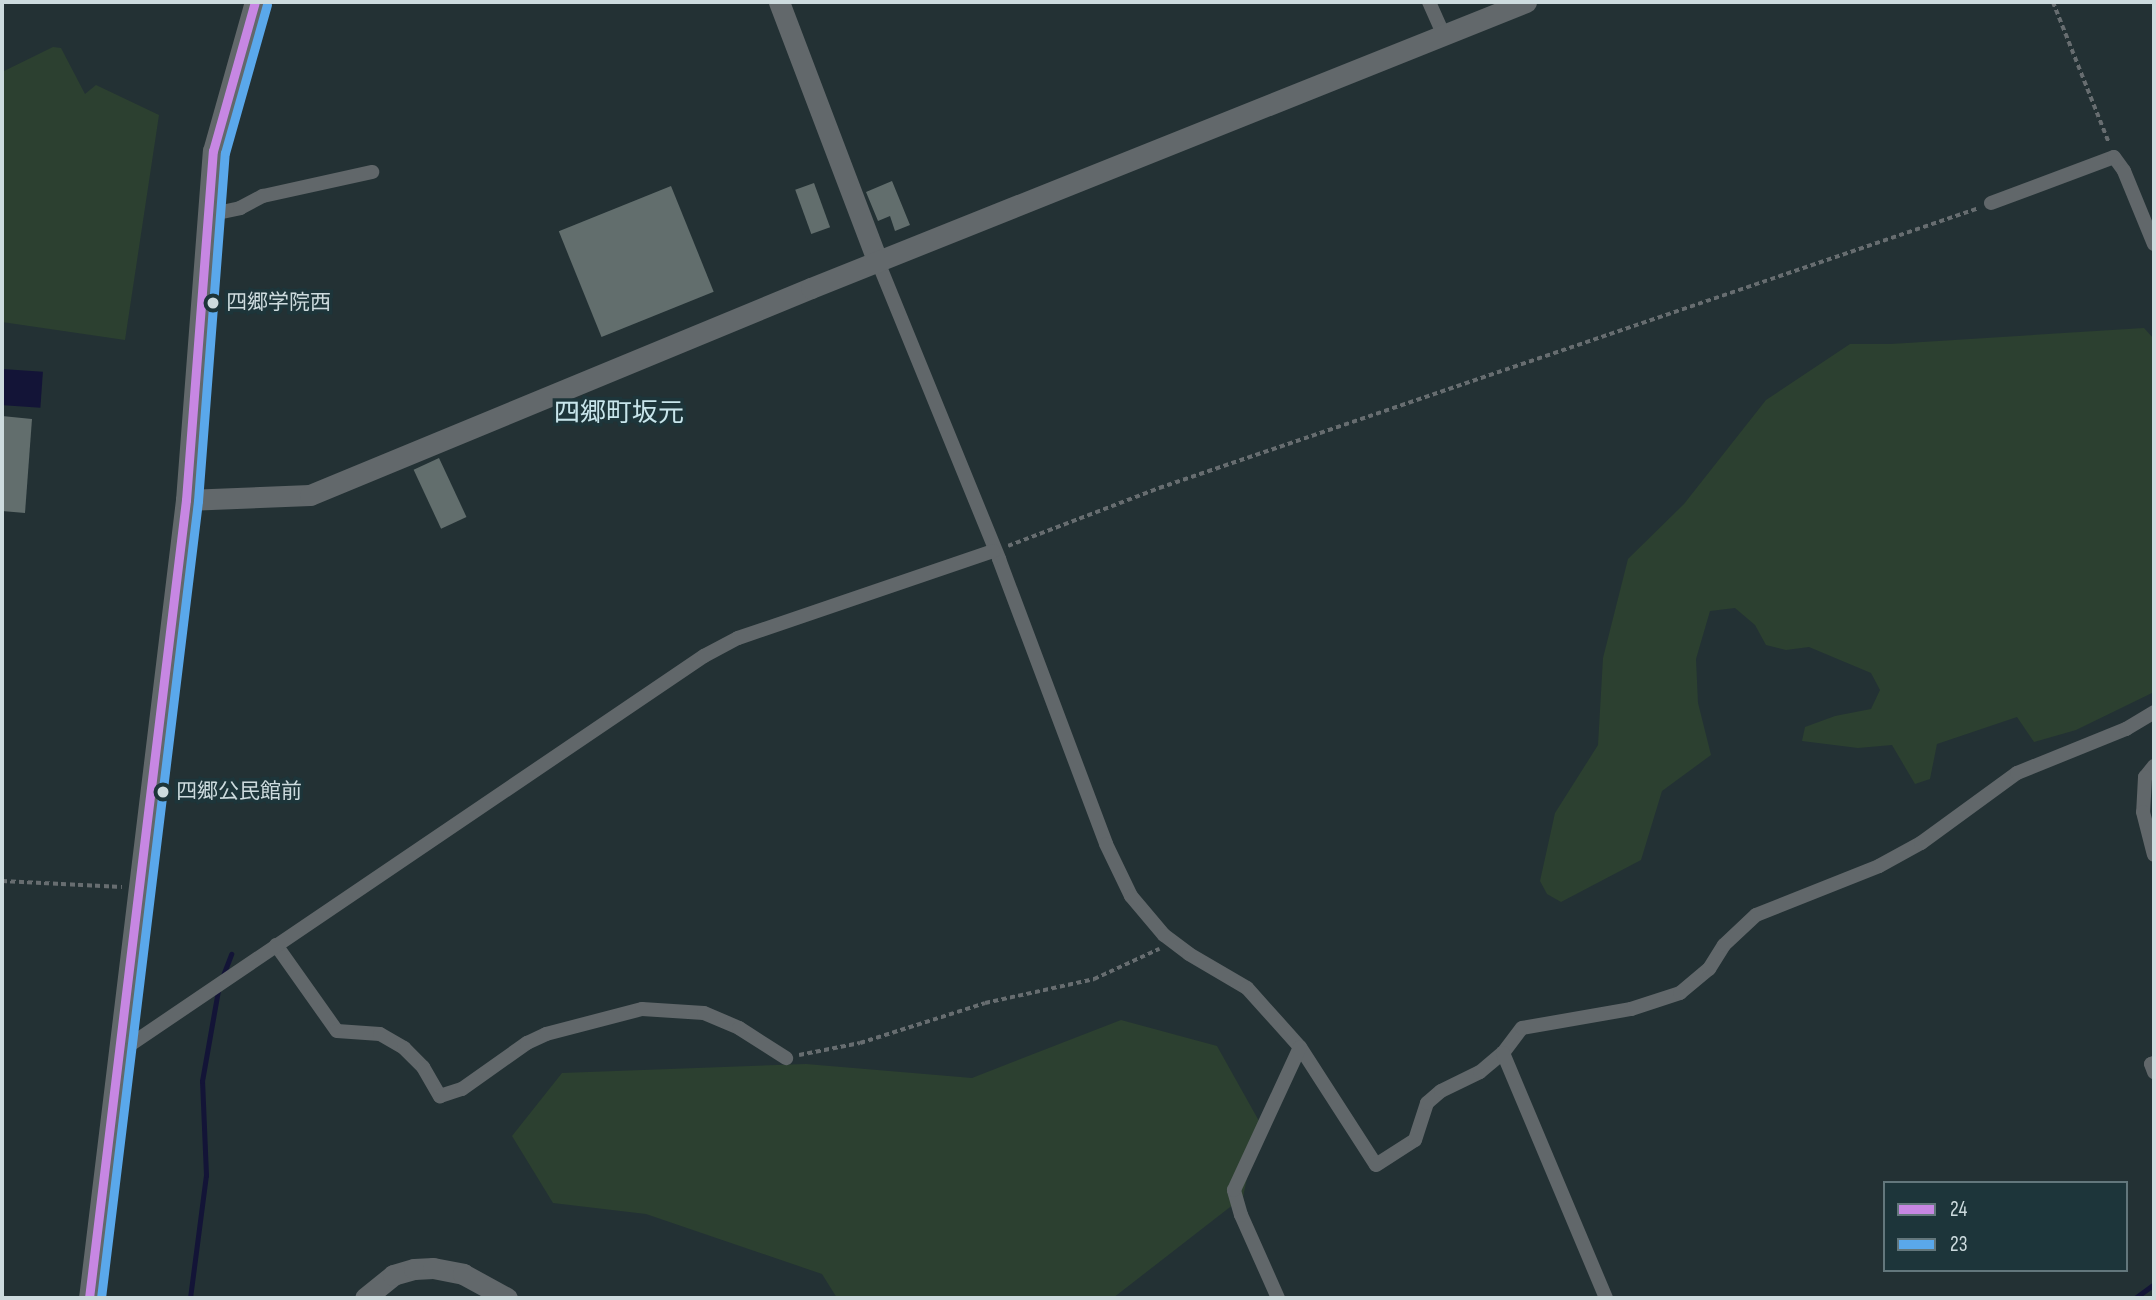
<!DOCTYPE html>
<meta charset="utf-8">
<style>
body{margin:0}
#map{position:relative;width:2156px;height:1300px;overflow:hidden;background:#233134;font-family:"Sofia Sans Condensed","Noto Sans JP",sans-serif}
div>[style]{position:absolute}
[style*='--x']{left:calc(var(--x)*1px);top:calc(var(--y)*1px);width:calc(var(--w)*1px);rotate:calc(var(--a)*1deg)}
.green>*{inset:0;background:#2c4030}
.water>*{inset:0;background:#131437;transform-origin:0 0}
.stream>*{height:5px;margin:-2.5px;padding:0 2.5px;transform-origin:2.5px;border-radius:2.5px;background:#131437}
.building>*{inset:0;background:#626e6d;transform-origin:0 0}
.path>*{height:3.5px;margin-top:-1.75px;transform-origin:0;background:repeating-linear-gradient(90deg,#676d70 0 5px,transparent 0 8.5px)}
.street>*{height:14px;margin:-7px;padding:0 7px;transform-origin:7px;border-radius:7px;background:#61676a}
.secondary>*{height:21px;margin:-10.5px;padding:0 10.5px;transform-origin:10.5px;border-radius:10.5px;background:#62686b}
.bus-1>*{height:9px;margin:-4.5px;padding:0 4.5px;transform-origin:4.5px;border-radius:4.5px;background:#c787e3}
.bus-2>*{height:9px;margin:-4.5px;padding:0 4.5px;transform-origin:4.5px;border-radius:4.5px;background:#5aa8eb}
.dots>*{width:19px;height:19px;translate:-50% -50%;box-sizing:border-box;border:4px solid #1d353a;border-radius:50%}
span{translate:-50% -50%;white-space:nowrap;text-align:center;line-height:1.15;-webkit-text-stroke:7px #1d353a;paint-order:stroke}
.bus-label{font-size:21px;color:#cddbde}
.left{translate:0 -50%;text-align:left}
.quarter-label{font-size:26px;color:#c8e5eb}
.frame{position:absolute;inset:0;border:4px solid #cddbde;pointer-events:none}
.legend{position:absolute;left:1883px;top:1181px;width:245px;height:91px;box-sizing:border-box;background:#1d353a;border:2px solid #63777c;margin:0;padding:9px 12px;list-style:none;font-size:21px;color:#cddbde}
.legend li{display:flex;align-items:center;gap:14px;height:35px}
.legend b{width:35px;border:2px solid #63777c}
</style>
<div id="map">
<div class="green">
<i style="clip-path:polygon(53px 47px,61px 48px,85px 94px,96px 85px,159px 115px,125px 340px,2px 322px,2px 72px)"></i>
<i style="clip-path:polygon(2144px 328px,2154px 339px,2154px 692px,2076px 730px,2034px 742px,2017px 717px,1937px 744px,1930px 779px,1915px 784px,1892px 745px,1858px 748px,1802px 741px,1805px 727px,1835px 716px,1871px 709px,1880px 690px,1871px 673px,1809px 647px,1786px 650px,1766px 645px,1755px 625px,1735px 608px,1710px 611px,1696px 659px,1698px 703px,1711px 755px,1662px 791px,1641px 860px,1561px 902px,1547px 894px,1540px 881px,1555px 813px,1598px 745px,1603px 658px,1628px 559px,1684px 504px,1766px 400px,1850px 344px,1891px 344px)"></i>
<i style="clip-path:polygon(1121px 1020px,1217px 1046px,1259px 1121px,1243px 1197px,1113px 1298px,837px 1298px,822px 1274px,646px 1214px,553px 1203px,512px 1136px,562px 1073px,806px 1064px,972px 1078px)"></i>
</div>
<div class="water">
<i style="left:2px;top:369px;width:41px;height:36px;rotate:4deg"></i>
</div>
<div class="stream">
<i style="--x:222;--y:978;--w:26;--a:-69"></i>
<i style="--x:190;--y:1298;--w:124;--a:-82.6"></i>
<i style="--x:206;--y:1175;--w:94;--a:-92.4"></i>
<i style="--x:202;--y:1081;--w:92;--a:-80"></i>
<i style="--x:2135;--y:1298;--w:24;--a:-36"></i>
</div>
<div class="building">
<i style="clip-path:polygon(892px 181px,910px 225px,895px 231px,890px 216px,878px 221px,866px 192px)"></i>
<i style="left:814px;top:183px;width:47px;height:20px;rotate:70deg"></i>
<i style="left:671px;top:186px;width:114px;height:121px;rotate:68deg"></i>
<i style="clip-path:polygon(2px 416px,32px 419px,25px 513px,2px 511px)"></i>
<i style="left:439px;top:458px;width:65px;height:28px;rotate:65deg"></i>
</div>
<div class="path">
<i style="--x:2053;--y:2;--w:152;--a:68.3"></i>
<i style="--x:1008;--y:546;--w:162;--a:-21"></i>
<i style="--x:1159;--y:488;--w:866;--a:-18.85"></i>
<i style="--x:2;--y:881;--w:120;--a:2.9"></i>
<i style="--x:799;--y:1055;--w:62;--a:-11.1"></i>
<i style="--x:860;--y:1043;--w:131;--a:-17.7"></i>
<i style="--x:985;--y:1003;--w:112;--a:-12.4"></i>
<i style="--x:1094;--y:979;--w:72;--a:-24.8"></i>
</div>
<div class="street">
<i style="--x:1429;--y:2;--w:36;--a:66"></i>
<i style="--x:1991;--y:203;--w:131;--a:-20.5"></i>
<i style="--x:2114;--y:157;--w:17;--a:54"></i>
<i style="--x:2124;--y:171;--w:79;--a:67.7"></i>
<i style="--x:208;--y:215;--w:33;--a:-12"></i>
<i style="--x:240;--y:208;--w:26;--a:-28"></i>
<i style="--x:263;--y:196;--w:112;--a:-12.4"></i>
<i style="--x:878;--y:262;--w:321;--a:67.8"></i>
<i style="--x:999;--y:559;--w:304;--a:69.4"></i>
<i style="--x:1106;--y:844;--w:58;--a:64.3"></i>
<i style="--x:1131;--y:896;--w:51;--a:49.8"></i>
<i style="--x:1164;--y:935;--w:31;--a:37"></i>
<i style="--x:1189;--y:954;--w:67;--a:30.4"></i>
<i style="--x:1247;--y:988;--w:79;--a:48.1"></i>
<i style="--x:1300;--y:1047;--w:140;--a:57.2"></i>
<i style="--x:1376;--y:1165;--w:46;--a:-32.7"></i>
<i style="--x:1415;--y:1140;--w:39;--a:-72"></i>
<i style="--x:1427;--y:1103;--w:18;--a:-41"></i>
<i style="--x:1441;--y:1091;--w:43;--a:-26"></i>
<i style="--x:1480;--y:1072;--w:30;--a:-40"></i>
<i style="--x:1503;--y:1053;--w:31;--a:-53"></i>
<i style="--x:1522;--y:1028;--w:111;--a:-9.9"></i>
<i style="--x:1631;--y:1009;--w:52;--a:-18.1"></i>
<i style="--x:1680;--y:993;--w:38;--a:-40"></i>
<i style="--x:1709;--y:969;--w:28;--a:-58"></i>
<i style="--x:1724;--y:945;--w:44;--a:-43.2"></i>
<i style="--x:1756;--y:915;--w:132;--a:-21.7"></i>
<i style="--x:1879;--y:866;--w:48;--a:-28.7"></i>
<i style="--x:1921;--y:843;--w:119;--a:-36.1"></i>
<i style="--x:2017;--y:773;--w:118;--a:-22"></i>
<i style="--x:2126;--y:729;--w:33;--a:-31"></i>
<i style="--x:2154;--y:766;--w:14;--a:129"></i>
<i style="--x:2145;--y:777;--w:35;--a:93"></i>
<i style="--x:2143;--y:812;--w:44;--a:75.7"></i>
<i style="--x:276;--y:945;--w:105;--a:54.7"></i>
<i style="--x:337;--y:1031;--w:43;--a:4"></i>
<i style="--x:380;--y:1034;--w:28;--a:30"></i>
<i style="--x:404;--y:1048;--w:27;--a:45"></i>
<i style="--x:423;--y:1067;--w:34;--a:60"></i>
<i style="--x:440;--y:1096;--w:23;--a:-18"></i>
<i style="--x:462;--y:1089;--w:80;--a:-35.3"></i>
<i style="--x:527;--y:1043;--w:21;--a:-25"></i>
<i style="--x:546;--y:1034;--w:99;--a:-14.6"></i>
<i style="--x:642;--y:1009;--w:62;--a:3.7"></i>
<i style="--x:704;--y:1013;--w:38;--a:23"></i>
<i style="--x:739;--y:1028;--w:56;--a:32.6"></i>
<i style="--x:118;--y:1053;--w:708;--a:-34.12"></i>
<i style="--x:704;--y:656;--w:38;--a:-28"></i>
<i style="--x:738;--y:638;--w:270;--a:-18.8"></i>
<i style="--x:1503;--y:1053;--w:266;--a:67.2"></i>
<i style="--x:2154;--y:1063;--w:3;--a:162"></i>
<i style="--x:2151;--y:1064;--w:9;--a:69"></i>
<i style="--x:1278;--y:1298;--w:91;--a:-114"></i>
<i style="--x:1241;--y:1215;--w:26;--a:-106"></i>
<i style="--x:1234;--y:1190;--w:157;--a:-65.2"></i>
</div>
<div class="secondary">
<i style="--x:779;--y:2;--w:278;--a:69.2"></i>
<i style="--x:186;--y:500;--w:124;--a:-2.3"></i>
<i style="--x:310;--y:495;--w:542;--a:-22.45"></i>
<i style="--x:811;--y:288;--w:770;--a:-21.8"></i>
<i style="--x:89;--y:1298;--w:804;--a:-83.07"></i>
<i style="--x:186;--y:500;--w:350;--a:-85.6"></i>
<i style="--x:213;--y:151;--w:155;--a:-74.3"></i>
<i style="--x:365;--y:1298;--w:36;--a:-39"></i>
<i style="--x:393;--y:1275;--w:22;--a:-16"></i>
<i style="--x:414;--y:1269;--w:19;--a:-3"></i>
<i style="--x:433;--y:1268;--w:31;--a:11"></i>
<i style="--x:463;--y:1274;--w:50;--a:28.6"></i>
</div>
<div class="bus-1">
<i style="--x:89;--y:1298;--w:804;--a:-83.07"></i>
<i style="--x:186;--y:500;--w:350;--a:-85.6"></i>
<i style="--x:213;--y:151;--w:155;--a:-74.3"></i>
</div>
<div class="bus-2">
<i style="--x:101;--y:1298;--w:803;--a:-83.06"></i>
<i style="--x:198;--y:501;--w:349;--a:-85.6"></i>
<i style="--x:225;--y:153;--w:154;--a:-74.2"></i>
</div>
<div class="dots">
<i style="left:213px;top:303px;background:#cddbde"></i>
<i style="left:163px;top:792px;background:#cddbde"></i>
</div>
<div class="bus-label">
<span class="left" style="left:226px;top:303px">四郷学院西</span>
<span class="left" style="left:176px;top:792px">四郷公民館前</span>
</div>
<div class="quarter-label">
<span style="left:619px;top:414px">四郷町坂元</span>
</div>
<div class="frame"></div>
<ul class="legend">
<li><b style="height:9px;background:#c787e3"></b>24</li>
<li><b style="height:9px;background:#5aa8eb"></b>23</li>
</ul>
</div>
